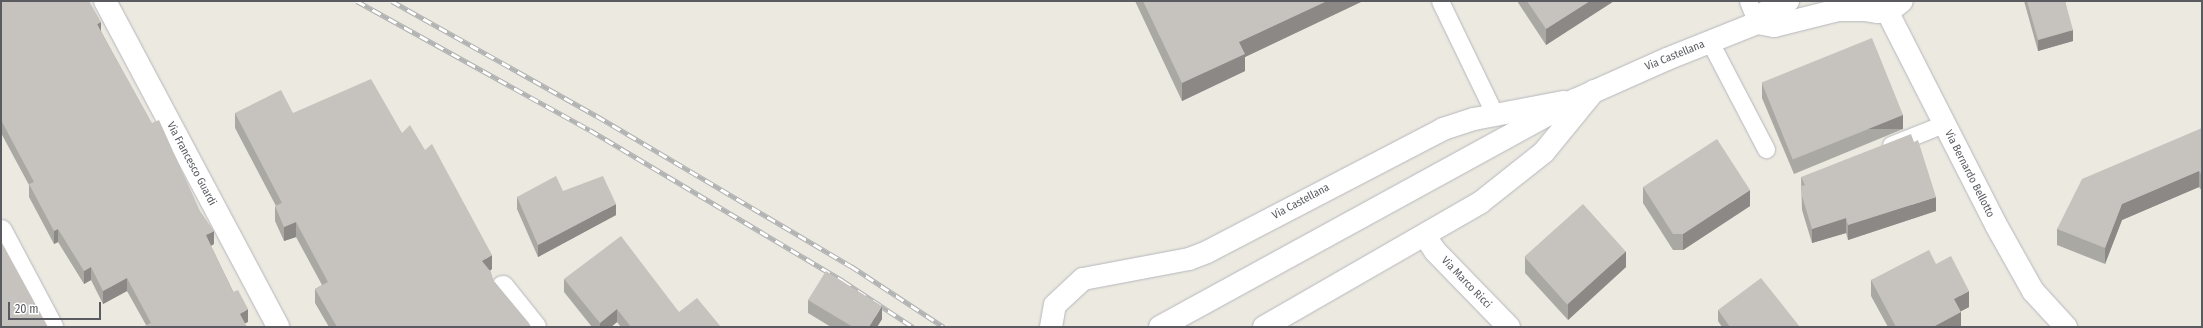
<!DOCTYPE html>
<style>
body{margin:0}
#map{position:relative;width:2203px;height:328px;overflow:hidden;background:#ebe9e0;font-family:"Fira Sans Condensed",sans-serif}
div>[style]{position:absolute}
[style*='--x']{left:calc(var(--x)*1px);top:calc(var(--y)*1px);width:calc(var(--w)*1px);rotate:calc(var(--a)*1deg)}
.roads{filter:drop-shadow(0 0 1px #b6b7bc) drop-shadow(0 0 1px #b6b7bc)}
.lane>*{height:17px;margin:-8.5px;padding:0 8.5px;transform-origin:8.5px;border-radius:8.5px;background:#fff}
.street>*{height:22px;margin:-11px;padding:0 11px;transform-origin:11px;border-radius:11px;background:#fff}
.secondary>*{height:22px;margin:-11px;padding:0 11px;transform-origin:11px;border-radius:11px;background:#fff}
.rail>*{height:4.5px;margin-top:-2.25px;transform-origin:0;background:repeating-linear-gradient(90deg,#fff 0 9px,#b1b2b2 0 18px);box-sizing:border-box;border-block:1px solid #b1b2b2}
.wall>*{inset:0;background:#aaa8a3}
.shaded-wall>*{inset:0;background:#8b8885;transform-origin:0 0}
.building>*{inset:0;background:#c6c3be;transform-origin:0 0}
span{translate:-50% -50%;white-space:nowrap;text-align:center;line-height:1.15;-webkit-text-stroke:3px #fff;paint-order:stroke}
.street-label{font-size:11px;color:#595b60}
.frame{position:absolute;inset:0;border:2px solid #595b60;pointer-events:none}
.scale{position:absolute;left:8px;top:302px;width:93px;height:18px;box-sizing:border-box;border:2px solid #595b60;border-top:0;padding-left:5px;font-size:12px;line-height:14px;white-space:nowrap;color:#595b60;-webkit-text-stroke:3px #fff;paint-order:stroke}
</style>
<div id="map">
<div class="roads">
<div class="lane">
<i style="--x:1440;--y:1;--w:127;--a:64.2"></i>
<i style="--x:1748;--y:1;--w:24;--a:68"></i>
<i style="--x:1710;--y:42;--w:121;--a:62.4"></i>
<i style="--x:1891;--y:145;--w:56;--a:-22"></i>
</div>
<div class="street">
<i style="--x:105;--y:1;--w:369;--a:62"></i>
<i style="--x:1887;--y:11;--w:240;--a:63"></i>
<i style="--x:1996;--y:225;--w:76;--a:60.7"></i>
<i style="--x:2033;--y:291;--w:49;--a:47.5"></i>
<i style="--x:1;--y:231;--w:109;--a:62"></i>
<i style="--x:1425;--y:236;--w:18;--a:56"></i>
<i style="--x:1435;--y:251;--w:106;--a:45.8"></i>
<i style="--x:503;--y:287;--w:51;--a:51.3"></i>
<i style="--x:1051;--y:327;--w:22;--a:-80"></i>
<i style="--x:1055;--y:305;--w:38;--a:-43"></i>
<i style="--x:1083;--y:279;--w:108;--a:-10.7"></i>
<i style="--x:1189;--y:259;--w:19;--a:-21"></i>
<i style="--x:1207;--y:252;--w:266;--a:-27.5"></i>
<i style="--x:1443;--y:129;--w:33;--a:-18"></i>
<i style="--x:1474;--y:119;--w:92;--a:-10.7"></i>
<i style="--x:1264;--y:327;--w:250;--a:-29.9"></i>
<i style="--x:1481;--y:202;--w:80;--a:-38.4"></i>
<i style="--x:1544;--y:152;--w:79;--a:-50.7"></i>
</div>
<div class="secondary">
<i style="--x:1854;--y:2;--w:14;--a:36"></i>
<i style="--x:1865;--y:10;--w:13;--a:9"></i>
<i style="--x:1878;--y:12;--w:16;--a:-15"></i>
<i style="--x:1893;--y:8;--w:11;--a:-38"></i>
<i style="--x:1757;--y:23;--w:14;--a:-51"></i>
<i style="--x:1766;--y:12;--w:25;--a:-27"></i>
<i style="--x:1160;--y:327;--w:473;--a:-28.7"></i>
<i style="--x:1575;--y:100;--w:101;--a:-24"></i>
<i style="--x:1667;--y:59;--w:97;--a:-21.8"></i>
<i style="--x:1757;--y:23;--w:17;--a:10"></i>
<i style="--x:1774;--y:26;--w:66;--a:-14"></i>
<i style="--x:1838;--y:10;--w:27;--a:0"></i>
</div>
</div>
<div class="rail">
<i style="--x:357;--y:1;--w:266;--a:29"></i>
<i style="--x:590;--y:130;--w:295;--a:30.8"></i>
<i style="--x:843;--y:281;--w:84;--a:33.3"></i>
<i style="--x:392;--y:1;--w:235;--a:29.3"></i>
<i style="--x:597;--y:116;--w:295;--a:30.6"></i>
<i style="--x:851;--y:266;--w:111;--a:33.3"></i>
</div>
<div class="wall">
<i style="clip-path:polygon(1px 1px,101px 31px,214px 244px,211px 246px,248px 322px,146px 325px,127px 291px,103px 304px,91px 280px,84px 284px,58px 242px,54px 244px,29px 197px,29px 185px,1px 133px)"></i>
<i style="clip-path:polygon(1135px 1px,1363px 1px,1245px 57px,1245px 71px,1182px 101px)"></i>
<i style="clip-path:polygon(1517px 1px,1614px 1px,1546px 45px)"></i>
<i style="clip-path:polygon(2024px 1px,2065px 1px,2073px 41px,2038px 51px)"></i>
<i style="clip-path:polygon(1762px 83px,1903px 129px,1794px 174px,1762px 98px)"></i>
<i style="clip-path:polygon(235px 113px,293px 113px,402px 133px,492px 269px,490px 271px,493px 280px,531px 327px,329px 327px,315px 303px,315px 289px,322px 285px,296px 237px,284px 241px,275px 221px,275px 206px,276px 206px,235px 128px)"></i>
<i style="clip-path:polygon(2202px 128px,2202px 191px,2199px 187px,2122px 220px,2105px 264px,2057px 245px,2057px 229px)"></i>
<i style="clip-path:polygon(1801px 177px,1936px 211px,1848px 240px,1846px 233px,1812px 243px,1802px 210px)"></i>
<i style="clip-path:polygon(1643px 187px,1750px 206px,1683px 250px,1673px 250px,1643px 203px)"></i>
<i style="clip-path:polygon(563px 191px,616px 215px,538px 257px,517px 209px,517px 197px)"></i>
<i style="clip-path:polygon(1525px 257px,1626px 267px,1568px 320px,1525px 273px)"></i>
<i style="clip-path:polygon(1936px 264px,1969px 307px,1961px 311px,1961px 327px,1888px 327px,1871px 296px,1871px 280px)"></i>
<i style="clip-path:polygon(564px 279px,679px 312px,721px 327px,621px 327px,617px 322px,611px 327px,592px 327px,564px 292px)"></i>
<i style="clip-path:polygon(808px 300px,882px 319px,877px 327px,831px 327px,808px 313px)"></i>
<i style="clip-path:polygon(1718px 310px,1800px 327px,1722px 327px,1718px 321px)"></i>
</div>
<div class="shaded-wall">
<i style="clip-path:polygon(1327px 1px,1363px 1px,1245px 57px,1245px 71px,1182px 101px,1182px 83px,1239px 42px)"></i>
<i style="clip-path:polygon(1590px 1px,1614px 1px,1546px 45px,1546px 29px)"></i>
<i style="clip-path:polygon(101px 22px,101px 35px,97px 24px)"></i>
<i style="clip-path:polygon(2073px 30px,2073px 41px,2038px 51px,2038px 40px)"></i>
<i style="left:1903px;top:115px;width:14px;height:118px;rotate:90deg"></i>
<i style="clip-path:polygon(2199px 171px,2199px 187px,2122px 220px,2105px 264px,2105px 248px,2122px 204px)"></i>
<i style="clip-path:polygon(1750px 190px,1750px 206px,1683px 250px,1683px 234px)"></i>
<i style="clip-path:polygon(1936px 197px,1936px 211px,1848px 240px,1848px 225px)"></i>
<i style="clip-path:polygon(616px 204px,616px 215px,538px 257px,538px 245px)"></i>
<i style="clip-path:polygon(1846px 218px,1846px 233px,1812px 243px,1812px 229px)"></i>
<i style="clip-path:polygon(296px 222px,296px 237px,284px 241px,284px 227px)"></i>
<i style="clip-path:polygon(58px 229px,58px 242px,54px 244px,54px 231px)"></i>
<i style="clip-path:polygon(214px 231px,214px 244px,206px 248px,206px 235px)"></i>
<i style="clip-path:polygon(1626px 251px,1626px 267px,1568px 320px,1568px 304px)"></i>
<i style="clip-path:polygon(492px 255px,492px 269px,482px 275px,482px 261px)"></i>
<i style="clip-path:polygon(91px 267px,91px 280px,84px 284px,84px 271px)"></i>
<i style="clip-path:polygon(127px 278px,127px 291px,103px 304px,103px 291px)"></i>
<i style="clip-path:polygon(1969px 291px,1969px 307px,1954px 315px,1954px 299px)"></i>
<i style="clip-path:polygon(882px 306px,882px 319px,877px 327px,869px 327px)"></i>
<i style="clip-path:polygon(248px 309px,248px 322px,240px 326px,240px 314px)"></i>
<i style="clip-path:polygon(617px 309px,617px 322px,611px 327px,600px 327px,600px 323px)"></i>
<i style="clip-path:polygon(1961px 312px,1961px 327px,1933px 327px)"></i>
</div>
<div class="building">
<i style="clip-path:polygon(1px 1px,89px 1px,101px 22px,97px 24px,152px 123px,159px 120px,200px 211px,214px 231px,206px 235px,233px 292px,238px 290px,248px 309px,240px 314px,247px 327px,142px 327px,151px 323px,127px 278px,103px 291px,91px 267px,84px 271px,58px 229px,54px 231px,29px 184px,34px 182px,1px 120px)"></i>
<i style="clip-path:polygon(1143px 1px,1327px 1px,1239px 42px,1245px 54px,1182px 83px)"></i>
<i style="clip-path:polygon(1527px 1px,1590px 1px,1546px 29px)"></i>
<i style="clip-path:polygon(2027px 1px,2065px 1px,2073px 30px,2038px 40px)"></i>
<i style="left:1872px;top:38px;width:83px;height:119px;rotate:68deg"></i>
<i style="clip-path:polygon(371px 79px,402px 133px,410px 125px,425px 150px,432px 144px,492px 255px,482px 261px,491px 272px,493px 280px,529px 323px,531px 327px,337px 327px,315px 289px,328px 282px,296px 222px,284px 227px,275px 206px,282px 203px,235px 113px,281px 90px,293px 113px)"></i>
<i style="clip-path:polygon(2202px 128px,2202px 175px,2199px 171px,2122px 204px,2105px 248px,2057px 229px,2082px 179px)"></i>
<i style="clip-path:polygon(1911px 134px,1914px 142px,1918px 140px,1936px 197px,1848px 225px,1846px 218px,1812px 229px,1802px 196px,1802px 186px,1805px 185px,1801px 177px)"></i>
<i style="clip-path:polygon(1717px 139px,1750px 190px,1683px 234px,1673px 234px,1643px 187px)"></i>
<i style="clip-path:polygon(556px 176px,563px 191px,603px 176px,616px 204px,538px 245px,517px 197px)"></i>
<i style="left:1583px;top:204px;width:64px;height:79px;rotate:48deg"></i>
<i style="clip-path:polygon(621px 236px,679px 312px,697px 298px,721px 327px,631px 327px,617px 309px,600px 323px,564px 279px)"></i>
<i style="clip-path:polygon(1px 241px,48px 327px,1px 327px)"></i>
<i style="clip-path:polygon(1929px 250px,1936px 264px,1951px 256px,1969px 291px,1954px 299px,1961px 312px,1933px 327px,1896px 327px,1871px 280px)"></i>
<i style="clip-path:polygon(826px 271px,882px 306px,869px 327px,853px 327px,808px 300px)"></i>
<i style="clip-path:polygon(1761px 278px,1800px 327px,1730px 327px,1718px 310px)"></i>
</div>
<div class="street-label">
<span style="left:1675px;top:56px;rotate:-22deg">Via Castellana</span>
<span style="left:191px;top:164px;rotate:62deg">Via Francesco Guardi</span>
<span style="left:1969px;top:174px;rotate:63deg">Via Bernardo Bellotto</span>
<span style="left:1301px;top:202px;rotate:-28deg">Via Castellana</span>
<span style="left:1466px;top:283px;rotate:46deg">Via Marco Ricci</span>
</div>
<div class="frame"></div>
<div class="scale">20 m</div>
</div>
